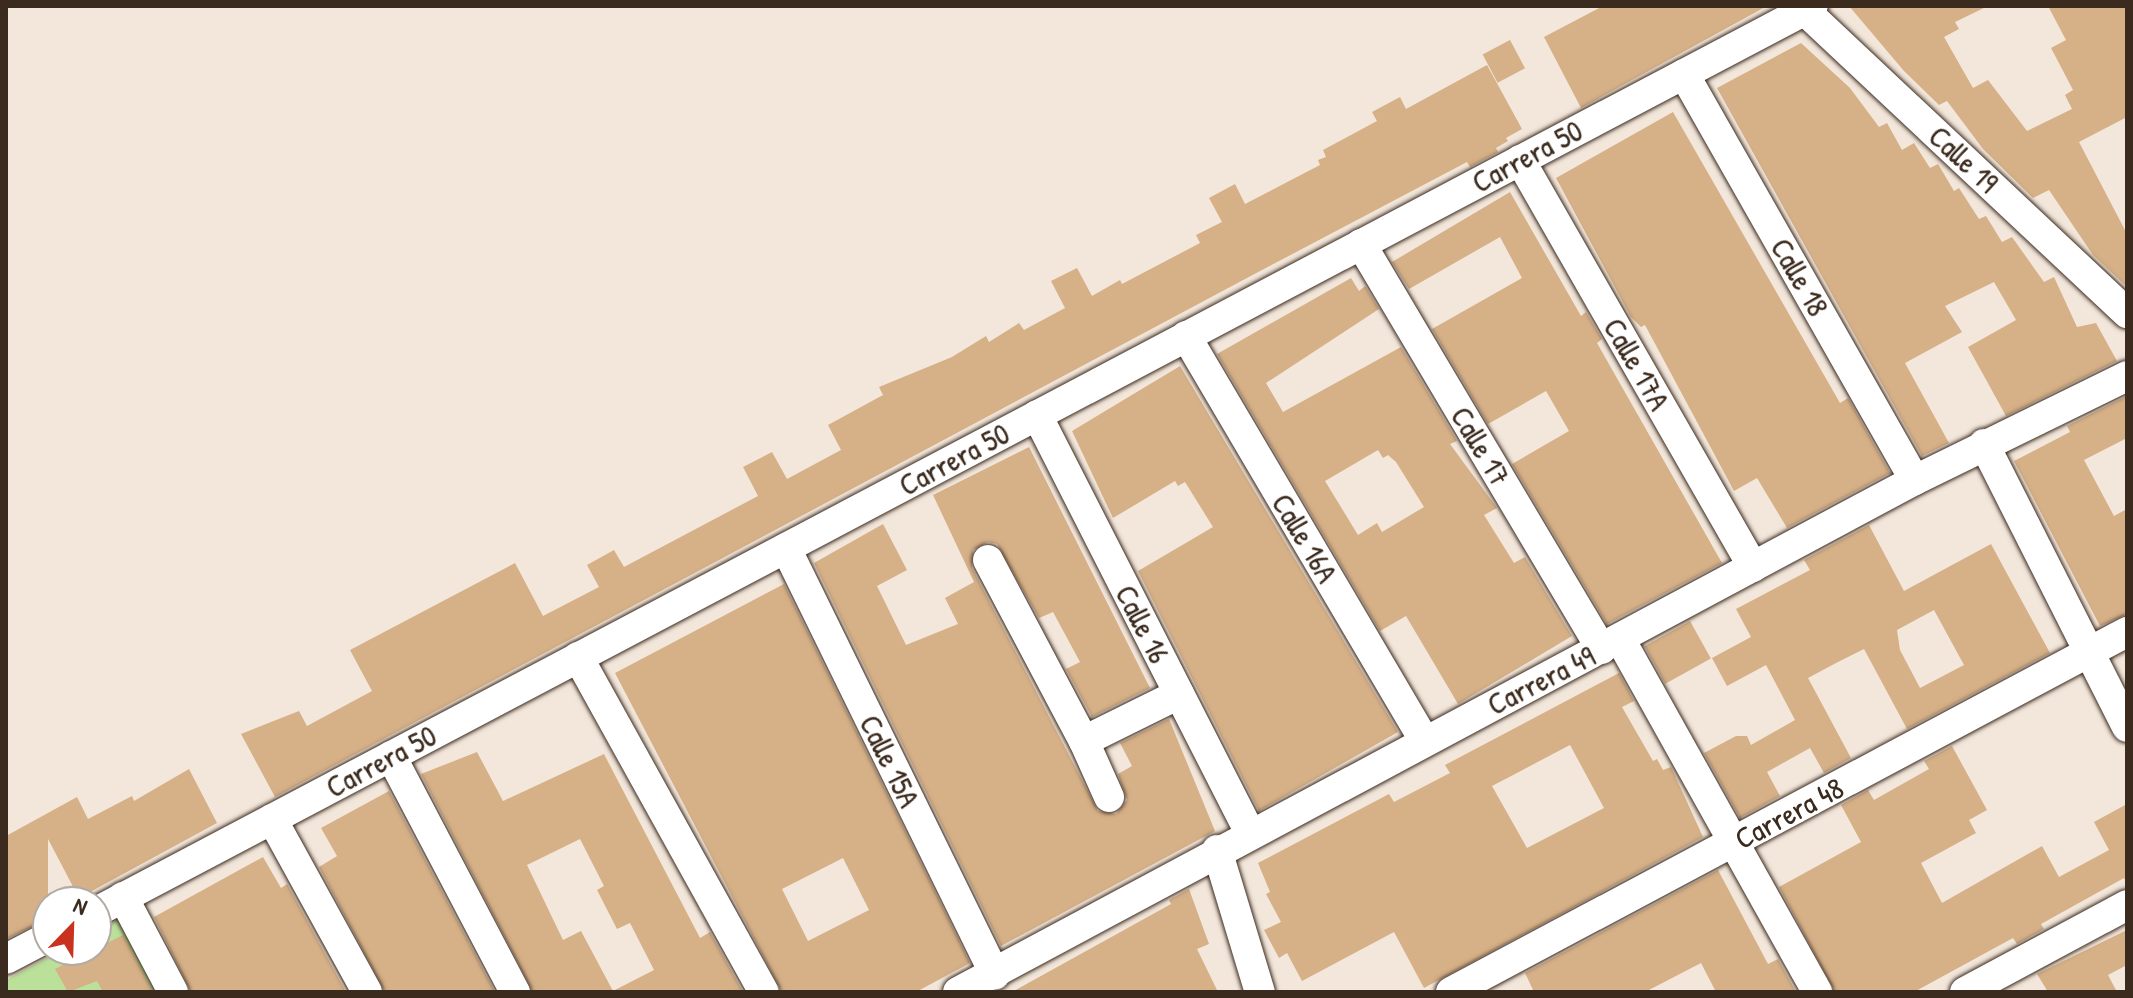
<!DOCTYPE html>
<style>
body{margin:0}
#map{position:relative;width:2133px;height:998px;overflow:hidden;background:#f3e7db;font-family:"Patrick Hand",sans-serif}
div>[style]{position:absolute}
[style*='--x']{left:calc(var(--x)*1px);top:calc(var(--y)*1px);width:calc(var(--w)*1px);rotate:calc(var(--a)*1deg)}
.green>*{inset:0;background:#bbe09a}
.building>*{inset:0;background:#d6b087;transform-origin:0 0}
.roads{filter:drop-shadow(0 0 2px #3b2a1e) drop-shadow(0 0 2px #3b2a1e)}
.minor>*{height:30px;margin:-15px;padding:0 15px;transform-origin:15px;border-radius:15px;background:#fff}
span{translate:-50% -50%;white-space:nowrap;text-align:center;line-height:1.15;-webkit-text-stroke:6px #fff;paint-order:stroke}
.street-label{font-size:30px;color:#3b2a1e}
.frame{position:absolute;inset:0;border:8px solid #3b2a1e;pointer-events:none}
.north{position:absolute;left:32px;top:886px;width:80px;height:80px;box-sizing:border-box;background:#fff;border:2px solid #b1aaa5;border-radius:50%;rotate:23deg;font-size:22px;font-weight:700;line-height:32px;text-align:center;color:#3b2a1e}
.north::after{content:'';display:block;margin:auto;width:28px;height:36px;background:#c8321e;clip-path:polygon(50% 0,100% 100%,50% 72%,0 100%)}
</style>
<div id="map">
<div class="green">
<i style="clip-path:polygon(118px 920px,158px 992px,6px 992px,6px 980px,62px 950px,96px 950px,96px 932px)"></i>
</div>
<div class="building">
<i style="clip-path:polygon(1603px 6px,1767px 6px,1581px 108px,1544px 37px)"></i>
<i style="clip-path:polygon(1849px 6px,1988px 6px,1955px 22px,1959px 29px,1944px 37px,1973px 88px,1988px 80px,2027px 131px,2072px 109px,2065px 95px,2073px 90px,2051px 48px,2066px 40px,2048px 6px,2127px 6px,2127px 117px,2079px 142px,2127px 234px,2127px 287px,2093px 255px,2049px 190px,2033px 198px,1983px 149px,1947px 101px,1939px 105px,1904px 71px)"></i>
<i style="left:1510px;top:40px;width:32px;height:31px;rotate:62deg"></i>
<i style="clip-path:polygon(1801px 43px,1850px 88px,1879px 127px,1887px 123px,1902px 150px,1914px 143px,1930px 168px,1938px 164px,1954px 191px,1959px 188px,1979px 219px,1986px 216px,2002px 242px,2012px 237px,2044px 282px,2054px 277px,2077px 327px,2096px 323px,2117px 361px,2006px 416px,1968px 347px,2016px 320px,1994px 282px,1945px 306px,1962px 332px,1905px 363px,1949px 443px,1922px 456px,1717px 88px)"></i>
<i style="clip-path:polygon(1487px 65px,1522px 129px,1506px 138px,1508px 141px,1496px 148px,1498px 152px,1470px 167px,1467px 162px,1247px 278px,275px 797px,241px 734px,299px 711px,307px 726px,372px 691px,350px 650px,515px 563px,543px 616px,599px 587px,587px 565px,614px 550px,624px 567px,758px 496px,743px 467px,772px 452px,787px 479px,841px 450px,828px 425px,883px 395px,879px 387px,952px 357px,986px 336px,989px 342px,1019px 323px,1024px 330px,1065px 308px,1051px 281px,1077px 268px,1092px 296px,1120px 280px,1122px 284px,1200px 243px,1196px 235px,1222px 222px,1209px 198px,1235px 184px,1245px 204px,1320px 165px,1318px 160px,1326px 157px,1323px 150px,1377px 121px,1372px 112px,1400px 97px,1406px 109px)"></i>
<i style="clip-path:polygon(1673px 112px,1840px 403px,1848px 398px,1890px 473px,1787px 528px,1757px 478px,1734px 491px,1645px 325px,1641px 327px,1631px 317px,1556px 178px)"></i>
<i style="clip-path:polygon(1510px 192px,1581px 316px,1586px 312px,1602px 339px,1597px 343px,1722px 563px,1607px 624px,1512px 464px,1569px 431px,1546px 391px,1488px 424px,1432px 329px,1522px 278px,1500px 237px,1409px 289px,1392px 262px)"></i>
<i style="clip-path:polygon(evenodd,1351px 278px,1359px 291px,1365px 286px,1379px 309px,1266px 383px,1283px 412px,1401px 347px,1457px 441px,1450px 444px,1497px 508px,1484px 515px,1514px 563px,1525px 557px,1572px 636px,1458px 704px,1406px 616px,1380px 631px,1217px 354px,1351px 278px,1378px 450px,1383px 458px,1388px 455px,1396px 462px,1424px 507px,1382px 532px,1377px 523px,1358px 535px,1325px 481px,1378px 450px)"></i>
<i style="clip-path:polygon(1180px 366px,1398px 732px,1259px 811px,1138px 571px,1213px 527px,1185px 482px,1178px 486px,1175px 481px,1113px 518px,1072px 431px)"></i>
<i style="clip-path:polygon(2127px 396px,2127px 438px,2084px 460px,2114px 516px,2127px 509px,2127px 614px,2100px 626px,2014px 461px,2070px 432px,2067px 426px)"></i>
<i style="clip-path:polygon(1029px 447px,1150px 688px,1092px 717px,1066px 669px,1080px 662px,1053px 612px,1039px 618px,997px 544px,988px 542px,973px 550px,972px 568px,1098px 811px,1116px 814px,1127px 800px,1118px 774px,1132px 766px,1120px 743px,1169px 719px,1215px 831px,1001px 946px,814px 563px,883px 524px,907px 570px,877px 586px,906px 645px,958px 624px,945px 598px,974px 582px,933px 495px)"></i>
<i style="clip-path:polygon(evenodd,1869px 525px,1904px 591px,1991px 544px,2050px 653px,1907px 729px,1864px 649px,1836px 663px,1808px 678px,1851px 758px,1824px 773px,1810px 748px,1767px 772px,1780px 796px,1740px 818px,1704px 753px,1736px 736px,1747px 736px,1751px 745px,1795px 720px,1766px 665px,1727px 686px,1712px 658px,1751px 637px,1736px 609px,1810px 570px,1804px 560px,1869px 525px,1934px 610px,1964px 665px,1920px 688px,1900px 650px,1897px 630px,1934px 610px)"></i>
<i style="clip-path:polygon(evenodd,784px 584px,970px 963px,916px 992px,782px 992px,615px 673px,784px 584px,843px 858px,869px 910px,808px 941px,782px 889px,843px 858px)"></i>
<i style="left:1690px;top:621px;width:43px;height:52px;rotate:61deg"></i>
<i style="clip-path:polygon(evenodd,1619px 673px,1634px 701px,1622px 707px,1653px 761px,1657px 759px,1663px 770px,1671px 767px,1703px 837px,1424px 988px,1394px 932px,1302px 981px,1287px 953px,1279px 958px,1264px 930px,1281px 922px,1266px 894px,1270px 892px,1258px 863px,1389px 794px,1394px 802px,1450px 773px,1445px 765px,1619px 673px,1570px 745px,1604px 808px,1527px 848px,1492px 786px,1570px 745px)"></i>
<i style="clip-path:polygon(1952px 746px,1987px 810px,1969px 820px,1976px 833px,1921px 863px,1942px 903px,2042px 846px,2059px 877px,2109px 850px,2094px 822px,2127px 804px,2127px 883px,2124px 878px,2041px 924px,2044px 929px,2017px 944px,2013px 938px,1914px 992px,1835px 992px,1779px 887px,1861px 842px,1841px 805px,1868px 790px,1874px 800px,1929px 769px,1924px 761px)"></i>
<i style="clip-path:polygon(evenodd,477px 752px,503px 801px,604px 754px,700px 938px,710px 932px,743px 992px,533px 992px,421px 774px,477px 752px,580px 839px,604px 886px,597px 890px,617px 929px,630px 923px,654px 970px,613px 991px,581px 931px,563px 940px,527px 865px,580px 839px)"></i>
<i style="clip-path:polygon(189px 769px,217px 823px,79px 898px,48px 839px,48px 919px,6px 939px,6px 836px,77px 797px,88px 819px,132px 796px,134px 801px)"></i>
<i style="clip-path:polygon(389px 791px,495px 992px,385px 992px,319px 867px,337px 856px,321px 828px)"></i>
<i style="clip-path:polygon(263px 857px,281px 888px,287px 884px,346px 992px,191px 992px,154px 917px)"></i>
<i style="clip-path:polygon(1718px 870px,1768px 964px,1778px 959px,1796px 992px,1716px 992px,1701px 963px,1645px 992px,1534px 992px,1525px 973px)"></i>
<i style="clip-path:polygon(1189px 889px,1209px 944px,1197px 949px,1218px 992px,1012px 992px,1171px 904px,1169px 900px)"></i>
<i style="clip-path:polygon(2127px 930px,2127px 965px,2108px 975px,2117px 992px,2048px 992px,2037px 974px)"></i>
<i style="clip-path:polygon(123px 935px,153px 992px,103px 992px,97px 981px,68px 992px,55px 969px)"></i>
</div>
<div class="roads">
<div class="minor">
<i style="--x:1800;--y:6;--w:449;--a:43.2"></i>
<i style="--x:1684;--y:74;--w:467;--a:60.4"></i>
<i style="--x:1520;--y:160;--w:469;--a:60.2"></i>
<i style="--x:1361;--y:244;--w:471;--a:59.3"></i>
<i style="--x:1186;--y:336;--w:469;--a:59.5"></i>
<i style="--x:1037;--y:415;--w:469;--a:63"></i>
<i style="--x:1984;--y:444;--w:317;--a:63.2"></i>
<i style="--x:786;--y:548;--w:475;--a:63.9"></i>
<i style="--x:988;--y:560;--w:205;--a:62.1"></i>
<i style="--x:1620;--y:639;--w:404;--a:60.8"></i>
<i style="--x:578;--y:657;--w:383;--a:61"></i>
<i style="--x:391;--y:756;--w:267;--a:62.3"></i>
<i style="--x:1109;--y:797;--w:61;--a:-114.1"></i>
<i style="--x:1084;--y:741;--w:106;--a:-26.3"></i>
<i style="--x:272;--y:819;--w:197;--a:61.2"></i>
<i style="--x:1217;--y:850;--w:148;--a:73.2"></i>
<i style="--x:123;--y:897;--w:107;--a:62.2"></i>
<i style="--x:96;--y:912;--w:1941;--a:-27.82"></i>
<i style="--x:6;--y:959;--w:47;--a:-27.6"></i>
<i style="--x:958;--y:992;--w:1085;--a:-28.15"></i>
<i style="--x:1915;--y:480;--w:236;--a:-26.1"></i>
<i style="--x:1451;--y:992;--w:766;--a:-28.04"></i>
<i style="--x:1965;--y:992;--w:184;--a:-28.2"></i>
</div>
</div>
<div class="street-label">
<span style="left:1527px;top:156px;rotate:-28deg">Carrera 50</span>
<span style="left:1964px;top:159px;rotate:43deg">Calle 19</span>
<span style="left:1800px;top:277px;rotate:60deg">Calle 18</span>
<span style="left:1637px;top:364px;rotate:60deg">Calle 17A</span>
<span style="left:1481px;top:446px;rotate:59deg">Calle 17</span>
<span style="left:954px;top:459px;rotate:-28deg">Carrera 50</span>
<span style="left:1305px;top:538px;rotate:59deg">Calle 16A</span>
<span style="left:1143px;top:624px;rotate:63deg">Calle 16</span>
<span style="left:1541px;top:680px;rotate:-27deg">Carrera 49</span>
<span style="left:381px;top:761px;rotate:-28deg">Carrera 50</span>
<span style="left:890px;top:761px;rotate:64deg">Calle 15A</span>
<span style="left:1789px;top:813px;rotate:-28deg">Carrera 48</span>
</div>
<div class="frame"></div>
<div class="north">N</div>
</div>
